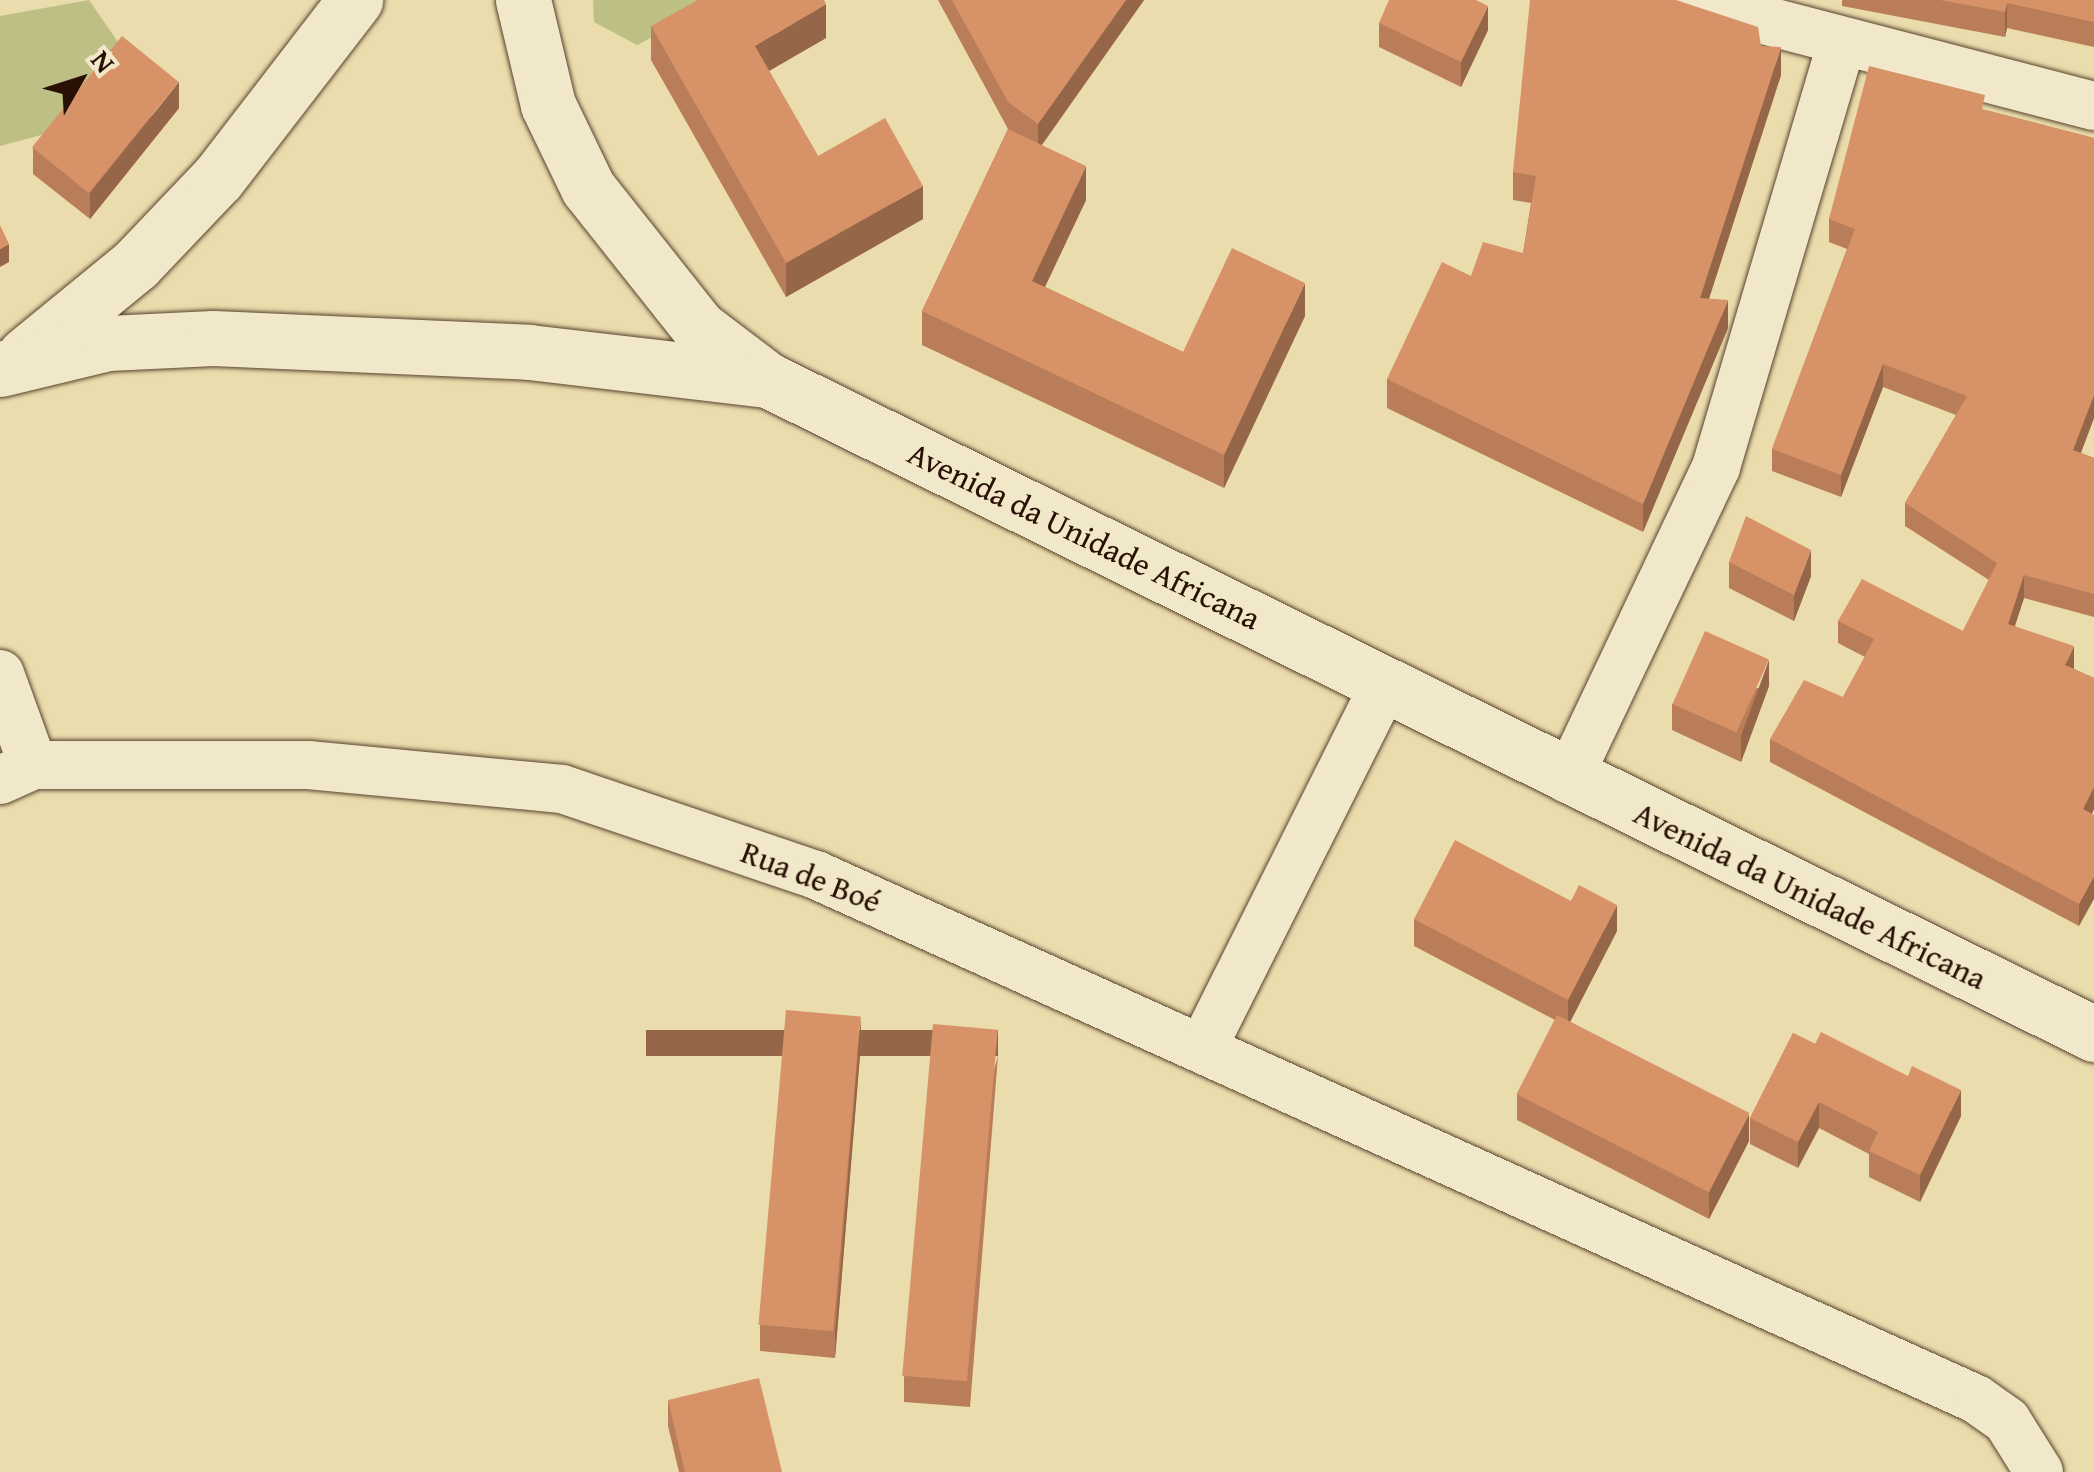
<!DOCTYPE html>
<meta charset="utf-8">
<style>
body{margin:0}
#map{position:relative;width:2094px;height:1472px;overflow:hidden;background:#eadcac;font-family:"Gentium Book Plus",serif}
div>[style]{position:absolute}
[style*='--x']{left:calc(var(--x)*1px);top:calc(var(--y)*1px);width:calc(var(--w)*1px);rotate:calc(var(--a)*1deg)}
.green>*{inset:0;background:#bdbf85}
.roads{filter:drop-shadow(0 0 2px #59432f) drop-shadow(0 0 2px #59432f)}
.minor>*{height:48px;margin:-24px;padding:0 24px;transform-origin:24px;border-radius:24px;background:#f1e8c9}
.tertiary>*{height:55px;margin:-27.5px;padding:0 27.5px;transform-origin:27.5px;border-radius:27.5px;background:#f1e8c9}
.wall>*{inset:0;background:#b97e59}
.shaded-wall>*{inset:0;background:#966648;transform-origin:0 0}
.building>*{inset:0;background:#d79267;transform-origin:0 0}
span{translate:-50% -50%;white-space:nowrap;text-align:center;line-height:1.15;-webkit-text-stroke:8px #f1e8c9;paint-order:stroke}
.street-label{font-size:32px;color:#291005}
.north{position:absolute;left:30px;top:30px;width:100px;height:100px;-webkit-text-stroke:8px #f1e8c9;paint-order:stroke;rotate:51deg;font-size:28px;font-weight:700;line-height:40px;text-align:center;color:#291005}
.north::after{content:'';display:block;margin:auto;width:35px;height:45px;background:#291005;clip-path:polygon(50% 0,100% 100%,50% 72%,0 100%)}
</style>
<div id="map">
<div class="green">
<i style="clip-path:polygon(89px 0,118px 42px,45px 134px,0 146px,0 16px)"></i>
<i style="clip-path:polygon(593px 0,710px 0,714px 5px,637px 45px,594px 22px)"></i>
</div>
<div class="roads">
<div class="minor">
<i style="--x:1687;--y:0;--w:421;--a:14.6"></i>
<i style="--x:0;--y:674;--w:97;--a:70.1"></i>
<i style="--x:1568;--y:779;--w:345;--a:-64.6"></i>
<i style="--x:1716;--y:467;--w:441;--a:-73.5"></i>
<i style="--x:0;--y:780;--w:36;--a:-24"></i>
<i style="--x:33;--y:765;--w:275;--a:0"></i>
<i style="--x:308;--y:765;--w:255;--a:5.4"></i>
<i style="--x:562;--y:789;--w:268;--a:18.7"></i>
<i style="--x:816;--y:875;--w:1273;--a:24.31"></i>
<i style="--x:1976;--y:1399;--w:38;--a:35"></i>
<i style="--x:2007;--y:1421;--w:60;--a:57.9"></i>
<i style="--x:1205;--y:1043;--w:402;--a:-63.4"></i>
</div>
<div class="tertiary">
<i style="--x:523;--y:0;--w:108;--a:76.6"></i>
<i style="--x:548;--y:105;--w:92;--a:64.3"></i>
<i style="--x:588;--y:188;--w:179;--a:51.6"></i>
<i style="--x:699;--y:328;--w:83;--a:37.1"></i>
<i style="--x:25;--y:355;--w:144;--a:-39.3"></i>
<i style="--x:136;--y:264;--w:119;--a:-46.4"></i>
<i style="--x:218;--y:178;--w:225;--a:-52.4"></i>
<i style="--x:0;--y:369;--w:111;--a:-13.5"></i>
<i style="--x:108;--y:343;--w:105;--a:-2.7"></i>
<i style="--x:213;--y:338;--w:316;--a:2.5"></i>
<i style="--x:529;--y:352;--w:241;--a:6.7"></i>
<i style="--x:768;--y:380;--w:1479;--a:26.25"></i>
</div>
</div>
<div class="wall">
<i style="clip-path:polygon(938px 0,1144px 0,1042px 145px,1086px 200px,1045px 287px,1183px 352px,1305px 316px,1224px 488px,922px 345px,922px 311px,1008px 129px)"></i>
<i style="clip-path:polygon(1842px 0,2094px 0,2094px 47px,2007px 28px,2005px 37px,1842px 6px)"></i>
<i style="clip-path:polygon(1379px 23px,1488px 30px,1461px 87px,1379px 47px)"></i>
<i style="clip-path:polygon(651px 26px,826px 38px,769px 71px,818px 156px,923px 219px,786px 297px,651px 60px)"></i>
<i style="clip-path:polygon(1761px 46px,1781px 75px,1709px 299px,1728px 328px,1643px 532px,1387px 408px,1387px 379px,1471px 276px,1523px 253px,1531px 203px,1513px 200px,1513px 172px)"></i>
<i style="clip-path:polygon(179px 108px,90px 219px,33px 174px,33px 148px)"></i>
<i style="clip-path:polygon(1985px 110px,2094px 138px,2094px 418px,2081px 453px,2094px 458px,2094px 617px,2024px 598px,2015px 626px,2074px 669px,2094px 678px,2094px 809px,2092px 814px,2079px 926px,1770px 762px,1770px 739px,1843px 697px,1865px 657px,1838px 643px,1838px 621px,1963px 631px,1989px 580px,1905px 526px,1905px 503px,1956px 415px,1883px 387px,1841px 497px,1772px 471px,1772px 449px,1847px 249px,1829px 242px,1829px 219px)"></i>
<i style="clip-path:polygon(1729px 562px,1811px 576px,1794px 621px,1729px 588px)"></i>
<i style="clip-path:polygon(1769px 686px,1741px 762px,1672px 730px,1672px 704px)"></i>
<i style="clip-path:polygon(1414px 919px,1617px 931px,1570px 1022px,1749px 1141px,1709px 1219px,1517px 1120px,1517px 1094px,1555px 1020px,1414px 946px)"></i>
<i style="clip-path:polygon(1793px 1033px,1961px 1116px,1920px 1202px,1869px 1177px,1869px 1154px,1819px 1128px,1798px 1168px,1750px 1144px,1750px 1118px)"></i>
<i style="clip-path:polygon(861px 1043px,835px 1358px,760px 1351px,760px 1325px)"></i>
<i style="clip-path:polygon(998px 1056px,970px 1407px,904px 1402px,904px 1376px)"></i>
<i style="clip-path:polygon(668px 1400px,782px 1472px,679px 1472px,668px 1426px)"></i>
</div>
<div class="shaded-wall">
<i style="clip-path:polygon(1126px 0,1144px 0,1038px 150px,1038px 124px)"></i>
<i style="clip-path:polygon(2007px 3px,2007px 28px,2005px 37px,2005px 12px)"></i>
<i style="clip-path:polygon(826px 4px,826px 38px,755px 79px,755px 46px)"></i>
<i style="clip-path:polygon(1488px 6px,1488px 30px,1461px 87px,1461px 62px)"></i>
<i style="clip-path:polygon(1781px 47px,1781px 75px,1700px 326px,1700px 298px)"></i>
<i style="clip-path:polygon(179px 82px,179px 108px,90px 219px,90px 193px)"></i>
<i style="clip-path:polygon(1086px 166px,1086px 200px,1032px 314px,1032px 281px)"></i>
<i style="clip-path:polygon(923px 186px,923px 219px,786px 297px,786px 263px)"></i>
<i style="clip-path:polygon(9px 244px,9px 262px,0 267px,0 249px)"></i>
<i style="clip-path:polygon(1305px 283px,1305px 316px,1224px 488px,1224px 455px)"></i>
<i style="clip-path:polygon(1728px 300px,1728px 328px,1643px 532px,1643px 504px)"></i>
<i style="clip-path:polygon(1883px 364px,1883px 387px,1841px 497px,1841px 475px)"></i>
<i style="clip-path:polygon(2094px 395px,2094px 418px,2073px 473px,2073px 450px)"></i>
<i style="clip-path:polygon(1811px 550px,1811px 576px,1794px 621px,1794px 595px)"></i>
<i style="clip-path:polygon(2024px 575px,2024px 598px,2008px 646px,2008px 624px)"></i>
<i style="clip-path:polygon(2074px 646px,2074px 669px,2065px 665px)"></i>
<i style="clip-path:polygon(1769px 660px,1769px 686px,1741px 762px,1741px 736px)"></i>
<i style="clip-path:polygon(2094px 787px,2094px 809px,2083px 832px,2083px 809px)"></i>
<i style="clip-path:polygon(2094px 876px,2094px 899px,2079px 926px,2079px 904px)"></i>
<i style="clip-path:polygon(1617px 905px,1617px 931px,1568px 1026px,1568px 1000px)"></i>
<i style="clip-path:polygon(861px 1017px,861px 1043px,835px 1358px,835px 1332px)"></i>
<i style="left:998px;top:1030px;width:26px;height:352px;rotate:90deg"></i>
<i style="clip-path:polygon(1961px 1090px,1961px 1116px,1920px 1202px,1920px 1175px)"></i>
<i style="clip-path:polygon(1819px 1102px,1819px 1128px,1798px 1168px,1798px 1142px)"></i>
<i style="clip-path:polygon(1749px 1114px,1749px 1141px,1709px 1219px,1709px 1192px)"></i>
</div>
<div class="building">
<i style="clip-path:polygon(698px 0,824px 0,826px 4px,755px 46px,818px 156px,885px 118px,923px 186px,786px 263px,651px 26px)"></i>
<i style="clip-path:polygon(952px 0,1126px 0,1038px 124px,1008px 102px)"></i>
<i style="clip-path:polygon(1389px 0,1476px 0,1488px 6px,1461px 62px,1379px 23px)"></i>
<i style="clip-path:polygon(1530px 0,1676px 0,1758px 27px,1761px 46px,1781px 47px,1700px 298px,1728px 300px,1643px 504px,1387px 379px,1442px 262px,1471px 276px,1483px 242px,1523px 253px,1536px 176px,1513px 172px)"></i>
<i style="clip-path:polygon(1940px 0,2094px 0,2094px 22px,2007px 3px,2005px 12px)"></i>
<i style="left:122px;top:36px;width:73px;height:143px;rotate:39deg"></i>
<i style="clip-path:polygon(1869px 66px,1985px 95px,1982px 109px,2094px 138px,2094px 395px,2073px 450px,2094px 458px,2094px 594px,2024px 575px,2008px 624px,2074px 646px,2065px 665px,2094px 678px,2094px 787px,2083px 809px,2094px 815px,2094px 876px,2079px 904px,1770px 739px,1804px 680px,1843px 697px,1874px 639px,1838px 621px,1862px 579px,1963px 631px,1997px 563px,1905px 503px,1967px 396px,1883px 364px,1841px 475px,1772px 449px,1855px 229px,1829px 219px)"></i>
<i style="clip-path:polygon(1008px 129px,1086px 166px,1032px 281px,1183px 352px,1232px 248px,1305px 283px,1224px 455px,922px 311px)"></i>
<i style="clip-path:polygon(0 225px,9px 244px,0 249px)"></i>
<i style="clip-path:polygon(1746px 516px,1811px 550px,1794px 595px,1729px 562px)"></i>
<i style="left:1705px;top:631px;width:70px;height:80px;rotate:24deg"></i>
<i style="clip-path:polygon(1455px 840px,1571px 901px,1579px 885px,1617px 905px,1568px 1000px,1414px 919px)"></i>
<i style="left:786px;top:1010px;width:75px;height:316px;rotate:5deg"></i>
<i style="left:1557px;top:1015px;width:216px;height:89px;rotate:27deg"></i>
<i style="left:933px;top:1024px;width:65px;height:353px;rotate:5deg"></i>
<i style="clip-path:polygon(1821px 1032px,1908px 1076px,1912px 1066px,1961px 1090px,1920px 1175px,1869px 1151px,1878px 1132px,1819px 1102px,1798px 1142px,1750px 1118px,1793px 1033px,1815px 1044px)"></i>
<i style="clip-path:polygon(759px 1378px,782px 1472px,685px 1472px,668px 1400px)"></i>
</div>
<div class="street-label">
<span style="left:1084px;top:536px;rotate:26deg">Avenida da Unidade Africana</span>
<span style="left:811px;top:877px;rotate:21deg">Rua de Boé</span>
<span style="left:1810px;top:896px;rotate:26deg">Avenida da Unidade Africana</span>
</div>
<div class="north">N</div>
</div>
